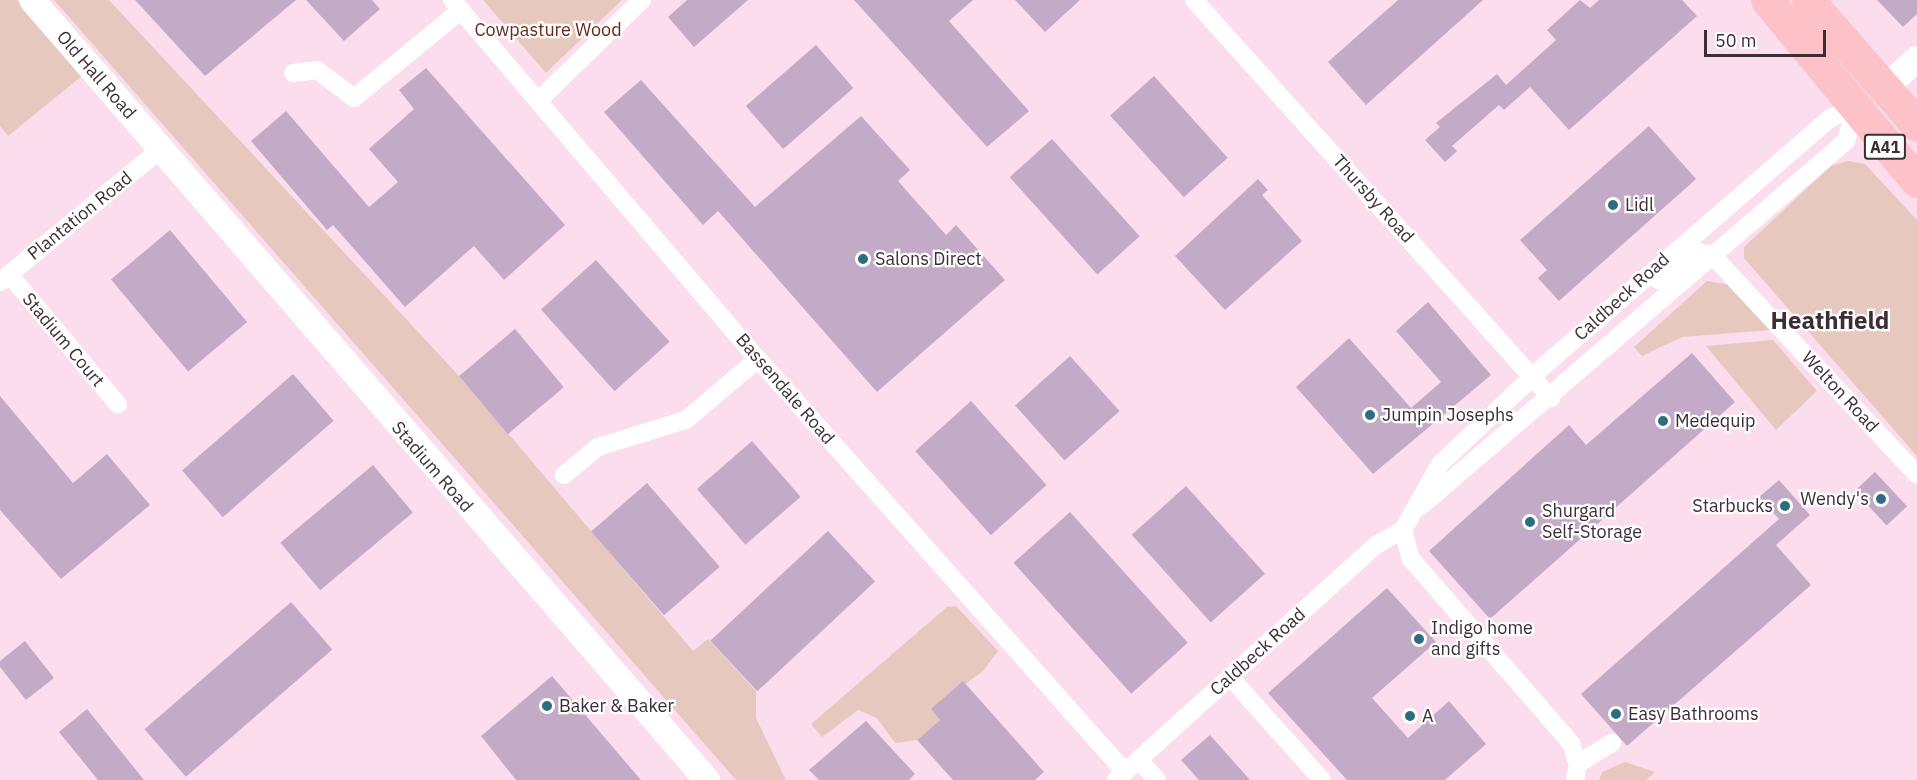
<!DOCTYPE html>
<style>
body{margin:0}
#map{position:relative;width:1917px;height:780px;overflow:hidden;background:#fcdded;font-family:"IBM Plex Sans",sans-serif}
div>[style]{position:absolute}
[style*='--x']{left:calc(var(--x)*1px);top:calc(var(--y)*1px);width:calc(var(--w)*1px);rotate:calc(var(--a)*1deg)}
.green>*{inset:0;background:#e6c8bf}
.building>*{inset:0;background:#c3abc8;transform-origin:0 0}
.street>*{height:18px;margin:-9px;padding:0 9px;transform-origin:9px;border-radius:9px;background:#fff}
.secondary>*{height:26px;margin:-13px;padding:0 13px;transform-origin:13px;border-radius:13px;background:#fff}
.highway>*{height:33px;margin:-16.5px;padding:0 16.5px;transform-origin:16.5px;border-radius:16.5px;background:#fdc1c8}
.dots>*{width:16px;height:16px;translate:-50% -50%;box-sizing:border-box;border:3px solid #fff;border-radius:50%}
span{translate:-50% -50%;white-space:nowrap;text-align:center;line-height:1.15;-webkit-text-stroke:4.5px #fff;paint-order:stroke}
.shield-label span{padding:2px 4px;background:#fff;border:2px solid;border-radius:4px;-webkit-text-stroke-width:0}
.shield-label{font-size:16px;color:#3c2e35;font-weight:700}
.park-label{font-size:18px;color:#662a1a}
.street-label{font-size:18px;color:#3c2e35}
.poi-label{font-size:18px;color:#3c2e35}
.left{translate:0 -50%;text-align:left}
.right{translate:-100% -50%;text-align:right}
.district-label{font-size:24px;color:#3c2e35;font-weight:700}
.scale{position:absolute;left:1704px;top:30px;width:122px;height:27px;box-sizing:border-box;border:3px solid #3c2e35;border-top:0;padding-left:8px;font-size:18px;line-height:21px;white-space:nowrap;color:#3c2e35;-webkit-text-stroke:4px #fff;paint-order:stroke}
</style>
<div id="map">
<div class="green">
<i style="clip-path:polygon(0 0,17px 0,82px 76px,8px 136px,0 126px)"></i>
<i style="clip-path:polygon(54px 0,109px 0,461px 378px,693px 651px,708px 639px,756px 691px,756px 718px,786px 780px,736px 780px)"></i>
<i style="clip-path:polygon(483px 0,622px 0,546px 73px)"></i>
<i style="clip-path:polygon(1848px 161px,1865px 164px,1917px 220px,1917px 456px,1744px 258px,1744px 247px,1831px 166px)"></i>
<i style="clip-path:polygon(1707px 281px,1731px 285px,1771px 330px,1682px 337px,1642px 356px,1634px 347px)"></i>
<i style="clip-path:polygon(1773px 340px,1817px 391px,1776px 430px,1706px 346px)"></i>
<i style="clip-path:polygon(956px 606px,998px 651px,983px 671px,931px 709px,940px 720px,917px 740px,895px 743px,877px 718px,858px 710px,822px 737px,811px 724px,947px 607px)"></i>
<i style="clip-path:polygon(1625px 762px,1655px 772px,1646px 780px,1599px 780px,1602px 772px)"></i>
</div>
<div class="building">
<i style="clip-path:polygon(135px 0,296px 0,205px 76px)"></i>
<i style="clip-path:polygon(306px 0,372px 0,380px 9px,344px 41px)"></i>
<i style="clip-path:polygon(687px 0,748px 0,694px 47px,668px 17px)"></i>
<i style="clip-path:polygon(854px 0,973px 0,949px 21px,1029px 111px,987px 147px)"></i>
<i style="clip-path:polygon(1015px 0,1080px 0,1045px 32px)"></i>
<i style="clip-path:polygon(1398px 0,1483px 0,1366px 105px,1328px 62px)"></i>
<i style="clip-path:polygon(1580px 0,1590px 8px,1599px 0,1682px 0,1697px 16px,1569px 130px,1530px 87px,1504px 110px,1499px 105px,1452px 146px,1457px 151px,1445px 162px,1425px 140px,1440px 127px,1436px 123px,1497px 74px,1506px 85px,1556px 40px,1547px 30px)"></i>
<i style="clip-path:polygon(1877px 0,1917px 0,1917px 14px,1903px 27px)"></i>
<i style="left:816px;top:45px;width:57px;height:93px;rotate:49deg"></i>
<i style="clip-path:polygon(426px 68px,565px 225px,504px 280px,474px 246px,405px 307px,333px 225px,327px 230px,251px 141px,286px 111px,369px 207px,398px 182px,369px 149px,414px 109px,399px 90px)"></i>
<i style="left:1154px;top:76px;width:110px;height:59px;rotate:48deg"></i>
<i style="clip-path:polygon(641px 80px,755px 207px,861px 116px,910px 170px,898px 181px,946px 235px,956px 225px,1005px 280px,877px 392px,718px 211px,703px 225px,604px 112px)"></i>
<i style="clip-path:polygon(1649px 126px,1696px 179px,1559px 301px,1538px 278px,1547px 270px,1520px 240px)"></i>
<i style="left:1052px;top:139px;width:131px;height:57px;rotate:48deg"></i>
<i style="clip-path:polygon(1258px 179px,1268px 190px,1262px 195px,1302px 241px,1225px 310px,1175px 256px)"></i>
<i style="left:170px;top:230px;width:120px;height:77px;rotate:50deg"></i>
<i style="left:596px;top:260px;width:110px;height:74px;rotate:48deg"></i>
<i style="clip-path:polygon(1428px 302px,1491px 375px,1373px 474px,1296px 387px,1349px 338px,1411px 408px,1441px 382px,1396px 331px)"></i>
<i style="left:515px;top:329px;width:76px;height:73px;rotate:50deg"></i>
<i style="clip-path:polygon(1692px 353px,1735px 402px,1490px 619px,1429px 551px,1569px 425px,1586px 445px)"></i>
<i style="left:1070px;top:356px;width:74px;height:74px;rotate:48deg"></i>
<i style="left:293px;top:374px;width:62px;height:147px;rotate:49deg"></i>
<i style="clip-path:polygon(0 396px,73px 483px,107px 454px,150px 505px,61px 579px,0 510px)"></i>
<i style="left:971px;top:401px;width:113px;height:75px;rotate:48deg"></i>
<i style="left:752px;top:441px;width:74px;height:73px;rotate:49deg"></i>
<i style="left:373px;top:465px;width:62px;height:121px;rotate:50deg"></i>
<i style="left:1875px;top:472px;width:47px;height:28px;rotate:47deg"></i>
<i style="clip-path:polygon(1779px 480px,1810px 515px,1776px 545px,1811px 585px,1627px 746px,1581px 694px,1779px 519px,1759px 497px)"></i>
<i style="left:647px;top:483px;width:111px;height:74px;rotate:49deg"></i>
<i style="left:1186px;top:486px;width:118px;height:73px;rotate:48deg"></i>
<i style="left:1070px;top:512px;width:176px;height:76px;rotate:48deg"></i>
<i style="left:828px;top:531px;width:69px;height:161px;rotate:47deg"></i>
<i style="clip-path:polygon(1387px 588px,1436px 642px,1372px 698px,1408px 738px,1449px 701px,1486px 744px,1445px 780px,1347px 780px,1268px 693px)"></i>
<i style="left:291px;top:602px;width:63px;height:194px;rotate:49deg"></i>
<i style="clip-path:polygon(25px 641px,54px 678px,26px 700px,0 667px,0 661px)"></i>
<i style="clip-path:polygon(552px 676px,641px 780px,516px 780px,481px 736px)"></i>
<i style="clip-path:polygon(963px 681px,1044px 772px,1035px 780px,953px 780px,917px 740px,940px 720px,931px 709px)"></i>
<i style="clip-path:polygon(87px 709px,144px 780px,98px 780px,59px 732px)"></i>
<i style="clip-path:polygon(866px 721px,915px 774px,909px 780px,819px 780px,809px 770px)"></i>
<i style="clip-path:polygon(1210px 735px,1250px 780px,1199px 780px,1181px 760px)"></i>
</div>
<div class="street">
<i style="--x:452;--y:0;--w:472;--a:49.6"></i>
<i style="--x:758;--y:359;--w:553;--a:48.38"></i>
<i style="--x:1194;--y:0;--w:535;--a:48.11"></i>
<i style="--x:293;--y:73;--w:24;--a:-7"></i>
<i style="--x:317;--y:70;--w:46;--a:37.1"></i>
<i style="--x:354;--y:98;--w:139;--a:-39.4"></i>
<i style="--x:539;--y:100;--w:144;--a:-44.2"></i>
<i style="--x:1713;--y:256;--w:299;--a:47"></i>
<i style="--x:9;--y:274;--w:170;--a:50.2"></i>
<i style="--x:1658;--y:280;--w:46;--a:-40.6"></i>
<i style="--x:1693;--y:250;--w:21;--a:17"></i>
<i style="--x:0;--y:282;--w:209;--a:-39.6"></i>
<i style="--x:564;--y:475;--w:44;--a:-39.5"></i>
<i style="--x:598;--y:447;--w:92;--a:-17.1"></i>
<i style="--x:686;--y:420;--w:94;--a:-40.3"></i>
<i style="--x:1421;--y:506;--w:560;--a:-40.66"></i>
<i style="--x:1846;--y:141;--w:31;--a:-73"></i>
<i style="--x:1403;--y:530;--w:30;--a:75"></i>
<i style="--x:1411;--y:559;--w:244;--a:49"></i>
<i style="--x:1571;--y:743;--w:22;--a:72"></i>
<i style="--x:1578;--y:764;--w:16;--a:101"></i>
<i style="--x:1230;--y:677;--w:138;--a:48.2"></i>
<i style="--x:1139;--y:760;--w:27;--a:48"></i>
<i style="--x:1578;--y:764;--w:40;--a:-32"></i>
<i style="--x:1116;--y:780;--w:350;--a:-42.1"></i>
<i style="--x:1376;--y:545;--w:31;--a:-29"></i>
<i style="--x:1403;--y:530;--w:76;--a:-60.7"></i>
<i style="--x:1440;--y:464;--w:143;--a:-43.3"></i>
<i style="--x:1544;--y:366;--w:379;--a:-40.9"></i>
<i style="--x:1830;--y:118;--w:34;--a:-21"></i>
</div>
<div class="secondary">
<i style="--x:32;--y:0;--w:1032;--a:49.13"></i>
<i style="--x:1885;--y:88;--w:43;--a:-42.2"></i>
</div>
<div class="highway">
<i style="--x:1767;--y:0;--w:235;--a:50.4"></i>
<i style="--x:1808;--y:0;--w:166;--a:48.9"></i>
</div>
<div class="dots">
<i style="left:1613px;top:205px;background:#2c6d81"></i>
<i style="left:863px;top:259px;background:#2c6d81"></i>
<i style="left:1370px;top:415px;background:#2c6d81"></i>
<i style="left:1663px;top:421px;background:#2c6d81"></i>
<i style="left:1881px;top:499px;background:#2c6d81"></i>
<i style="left:1785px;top:506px;background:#2c6d81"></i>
<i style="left:1530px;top:522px;background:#2c6d81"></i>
<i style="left:1419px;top:639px;background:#2c6d81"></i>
<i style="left:547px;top:706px;background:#2c6d81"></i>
<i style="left:1616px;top:714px;background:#2c6d81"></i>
<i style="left:1410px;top:716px;background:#2c6d81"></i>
</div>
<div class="shield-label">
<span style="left:1885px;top:147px">A41</span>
</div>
<div class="park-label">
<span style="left:548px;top:30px">Cowpasture Wood</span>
</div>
<div class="street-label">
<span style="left:96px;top:75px;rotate:49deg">Old Hall Road</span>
<span style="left:1373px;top:199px;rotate:48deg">Thursby Road</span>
<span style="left:80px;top:216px;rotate:-39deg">Plantation Road</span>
<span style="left:1622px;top:297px;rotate:-42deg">Caldbeck Road</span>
<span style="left:63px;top:340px;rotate:50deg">Stadium Court</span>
<span style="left:785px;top:389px;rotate:49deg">Bassendale Road</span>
<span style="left:1840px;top:392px;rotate:47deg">Welton Road</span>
<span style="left:432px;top:467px;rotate:49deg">Stadium Road</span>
<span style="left:1258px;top:652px;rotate:-42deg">Caldbeck Road</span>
</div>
<div class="poi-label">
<span class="left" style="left:1625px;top:205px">Lidl</span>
<span class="left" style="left:875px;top:259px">Salons Direct</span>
<span class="left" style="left:1382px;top:415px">Jumpin Josephs</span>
<span class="left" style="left:1675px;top:421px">Medequip</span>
<span class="right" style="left:1869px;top:499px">Wendy's</span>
<span class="right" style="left:1773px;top:506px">Starbucks</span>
<span class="left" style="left:1542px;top:522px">Shurgard<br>Self-Storage</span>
<span class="left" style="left:1431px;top:639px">Indigo home<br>and gifts</span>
<span class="left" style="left:559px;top:706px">Baker &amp; Baker</span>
<span class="left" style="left:1628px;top:714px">Easy Bathrooms</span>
<span class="left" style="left:1422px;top:716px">A</span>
</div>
<div class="district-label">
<span style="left:1830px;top:321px">Heathfield</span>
</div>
<div class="scale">50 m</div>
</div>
